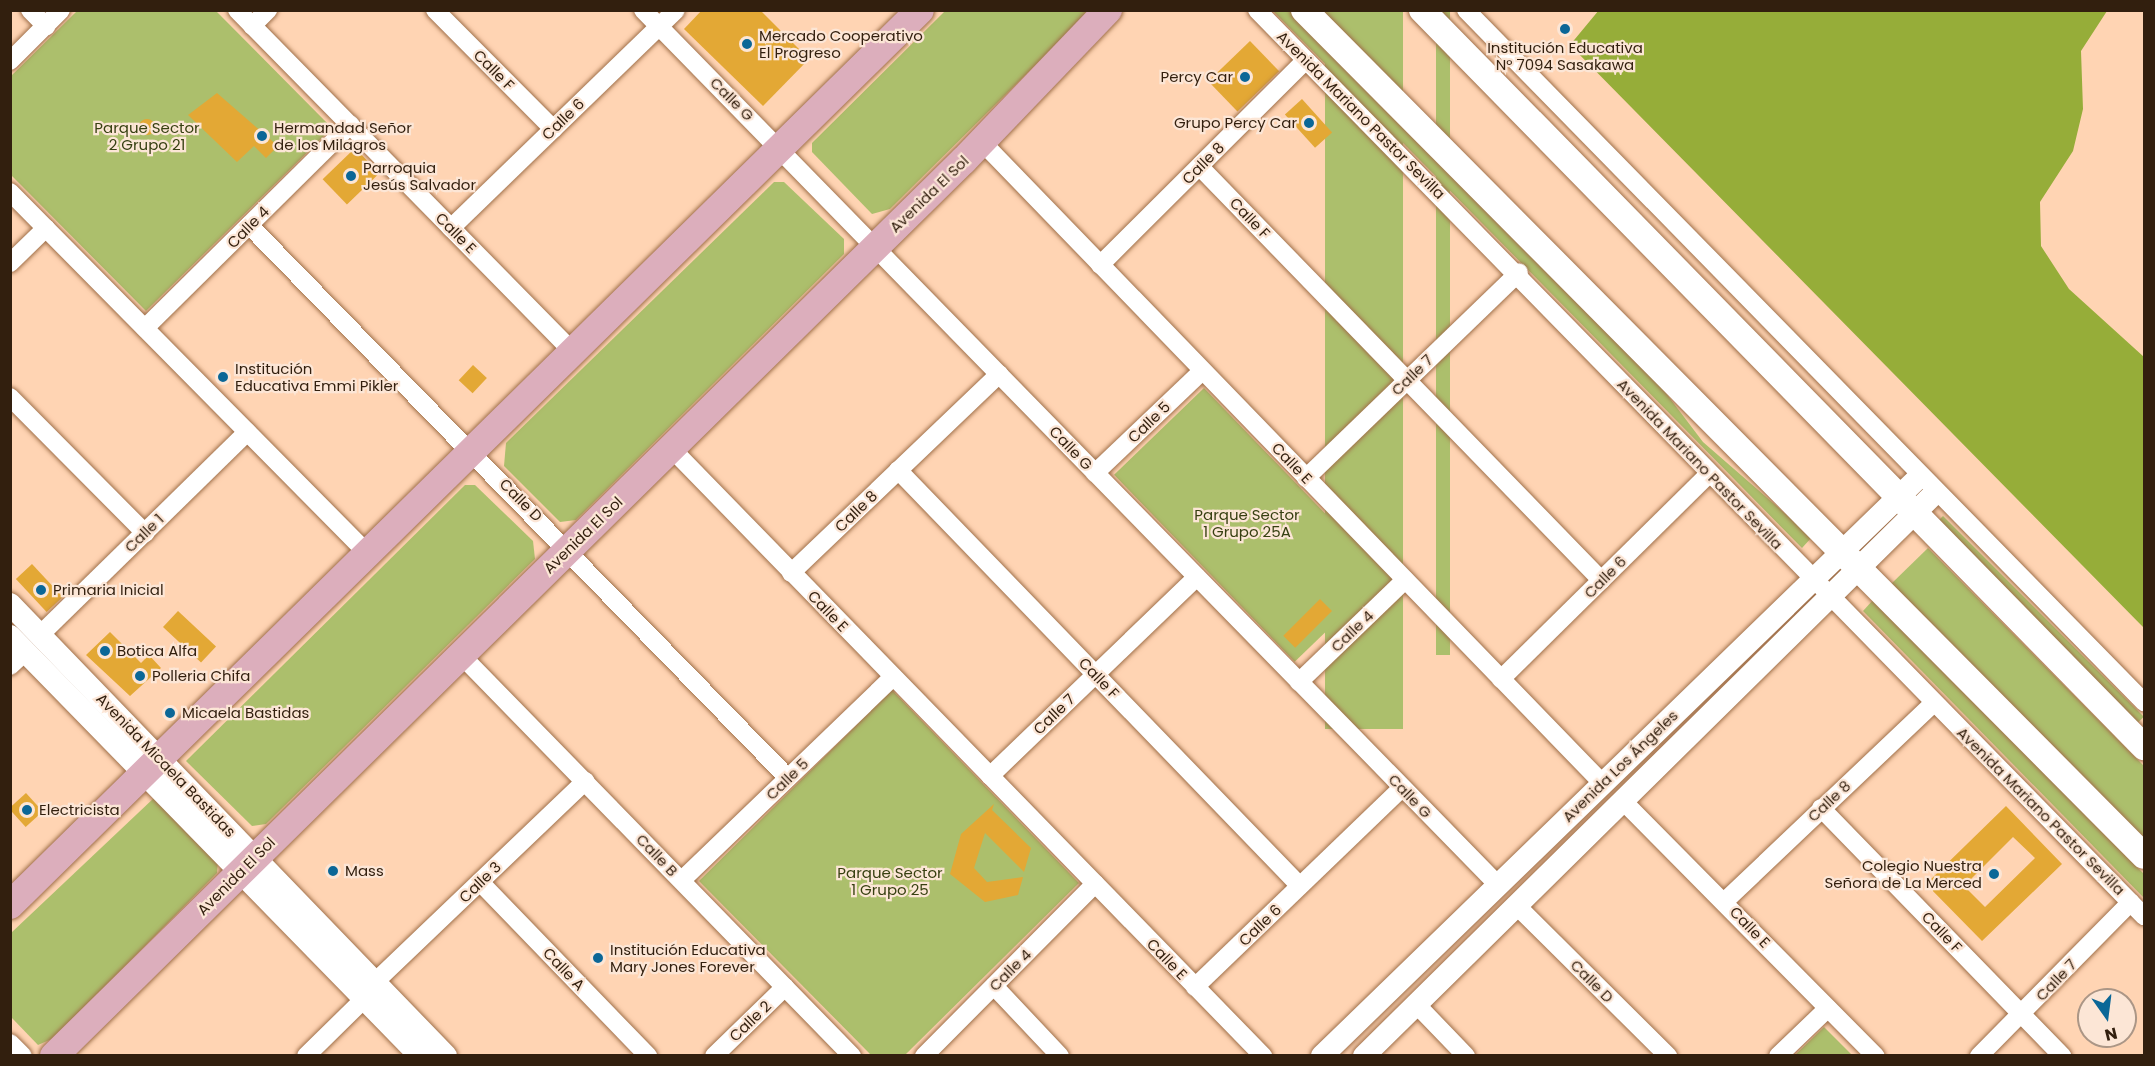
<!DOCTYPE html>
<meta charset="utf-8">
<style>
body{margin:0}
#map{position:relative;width:2155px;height:1066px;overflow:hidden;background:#ffd4b3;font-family:Poppins,sans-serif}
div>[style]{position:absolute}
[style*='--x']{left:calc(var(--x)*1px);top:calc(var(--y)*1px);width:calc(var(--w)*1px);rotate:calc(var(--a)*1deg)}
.green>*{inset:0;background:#acbf6c;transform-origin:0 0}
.forest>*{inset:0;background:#96ad39}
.building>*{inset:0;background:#e3a835;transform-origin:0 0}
.round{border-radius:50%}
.roads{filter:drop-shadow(0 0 2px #a0704a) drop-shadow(0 0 2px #a0704a)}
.minor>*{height:18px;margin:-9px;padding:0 9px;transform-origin:9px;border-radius:9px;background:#fff}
.tertiary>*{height:22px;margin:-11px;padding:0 11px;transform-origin:11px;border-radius:11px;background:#fff}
.secondary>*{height:26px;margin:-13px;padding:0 13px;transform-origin:13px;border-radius:13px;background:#fff}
.primary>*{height:28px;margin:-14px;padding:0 14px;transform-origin:14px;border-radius:14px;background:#dcaebc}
.dots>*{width:16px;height:16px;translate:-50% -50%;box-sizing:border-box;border:3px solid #fce6d6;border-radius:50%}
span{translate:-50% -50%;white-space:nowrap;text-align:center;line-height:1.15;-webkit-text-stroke:4.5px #fce6d6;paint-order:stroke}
.poi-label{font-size:15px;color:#321f0e}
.left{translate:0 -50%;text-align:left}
.right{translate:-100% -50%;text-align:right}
.street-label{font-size:15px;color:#321f0e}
.park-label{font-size:15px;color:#374011}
.frame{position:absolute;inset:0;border:12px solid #321f0e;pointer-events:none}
.north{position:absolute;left:2077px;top:988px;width:60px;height:60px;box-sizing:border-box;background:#fce6d6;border:2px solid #ab9686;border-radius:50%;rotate:166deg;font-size:16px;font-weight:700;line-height:24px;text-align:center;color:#321f0e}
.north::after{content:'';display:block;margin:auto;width:21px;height:27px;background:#0b6797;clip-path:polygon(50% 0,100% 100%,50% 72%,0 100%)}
</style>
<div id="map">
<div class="green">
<i style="clip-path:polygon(77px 11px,216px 11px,332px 128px,146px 311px,11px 175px,11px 76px)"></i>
<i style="clip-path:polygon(945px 11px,1090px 11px,890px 209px,872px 214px,812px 152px,812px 143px)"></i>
<i style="clip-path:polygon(1273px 11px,1294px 11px,1659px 384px,1703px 442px,1812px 537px,1802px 548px)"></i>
<i style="left:1325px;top:11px;width:78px;height:718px"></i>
<i style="left:1436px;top:11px;width:14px;height:644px"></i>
<i style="clip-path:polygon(774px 182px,784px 182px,844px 239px,844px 254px,576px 520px,560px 522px,504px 466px,506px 443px)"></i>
<i style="left:1204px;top:388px;width:260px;height:125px;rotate:46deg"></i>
<i style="clip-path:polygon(465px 485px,475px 485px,533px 541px,535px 559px,266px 824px,252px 826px,186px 761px)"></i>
<i style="left:1943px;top:516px;width:284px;height:12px;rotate:45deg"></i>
<i style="clip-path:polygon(1928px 548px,2144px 766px,2144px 839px,1890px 585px)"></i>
<i style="clip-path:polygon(1873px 600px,2144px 874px,2144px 898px,1863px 611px)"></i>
<i style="clip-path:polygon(892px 690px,1079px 883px,905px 1055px,872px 1056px,699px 881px)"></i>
<i style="clip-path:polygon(155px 797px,218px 860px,217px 873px,54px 1038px,38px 1045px,11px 1017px,11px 933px)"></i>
<i style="clip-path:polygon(1824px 1027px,1852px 1055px,1795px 1055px)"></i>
</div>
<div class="forest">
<i style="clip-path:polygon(1599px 10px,2107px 11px,2081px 51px,2083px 109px,2073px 151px,2040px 202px,2041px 246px,2069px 289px,2144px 357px,2144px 628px,1570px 45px)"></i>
</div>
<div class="building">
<i style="clip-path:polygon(702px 10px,760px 10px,809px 59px,763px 106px,684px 29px)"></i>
<i style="left:1250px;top:41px;width:42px;height:58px;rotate:46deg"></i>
<i style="clip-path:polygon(217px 93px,278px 146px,266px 158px,254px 146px,237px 162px,188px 115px)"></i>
<i style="left:1302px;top:99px;width:45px;height:23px;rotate:48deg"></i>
<i class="round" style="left:139px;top:119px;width:16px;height:16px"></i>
<i style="left:355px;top:148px;width:35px;height:45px;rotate:46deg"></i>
<i style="left:473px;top:365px;width:19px;height:21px;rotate:43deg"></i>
<i style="left:32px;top:564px;width:45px;height:22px;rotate:47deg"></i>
<i style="left:1320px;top:599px;width:17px;height:52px;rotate:45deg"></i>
<i style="left:178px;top:611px;width:52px;height:22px;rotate:43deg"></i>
<i style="clip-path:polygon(110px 632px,141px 663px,149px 655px,161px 668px,130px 696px,86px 655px)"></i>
<i style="left:26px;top:793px;width:25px;height:23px;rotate:48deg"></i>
<i style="clip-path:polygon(994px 804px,992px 810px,1031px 848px,1024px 872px,985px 833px,974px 868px,987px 882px,1023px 877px,1018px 895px,985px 902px,950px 874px,961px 834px)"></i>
<i style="clip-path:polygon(evenodd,2006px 806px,2062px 864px,1982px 941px,1926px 884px,2006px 806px,2013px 837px,2035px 858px,1985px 907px,1964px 886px,2013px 837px)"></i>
</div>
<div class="roads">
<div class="minor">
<i style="--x:30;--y:10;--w:23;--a:45"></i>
<i style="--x:237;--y:10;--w:481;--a:45.5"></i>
<i style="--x:435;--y:10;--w:168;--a:45.2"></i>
<i style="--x:643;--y:10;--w:1223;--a:45.66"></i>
<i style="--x:1257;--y:10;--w:1268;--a:45.61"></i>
<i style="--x:1466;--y:10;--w:969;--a:45.59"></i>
<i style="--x:252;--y:26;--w:23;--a:-45"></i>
<i style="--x:10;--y:61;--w:72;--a:-45"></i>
<i style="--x:982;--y:142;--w:892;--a:45.95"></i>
<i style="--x:1200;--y:167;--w:576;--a:45.84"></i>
<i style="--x:10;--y:192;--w:509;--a:45.32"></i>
<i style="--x:249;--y:225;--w:772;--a:45.73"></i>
<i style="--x:451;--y:228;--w:313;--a:-44.1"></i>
<i style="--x:10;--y:263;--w:50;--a:-44.2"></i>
<i style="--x:1100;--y:265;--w:289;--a:-44.9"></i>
<i style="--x:145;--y:328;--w:289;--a:-44.7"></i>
<i style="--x:10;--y:397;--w:192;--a:45.2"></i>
<i style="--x:671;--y:448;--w:849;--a:45.76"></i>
<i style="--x:898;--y:470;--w:578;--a:45.98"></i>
<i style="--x:1095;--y:473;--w:148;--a:-43.6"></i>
<i style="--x:1306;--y:478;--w:296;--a:-44"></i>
<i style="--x:791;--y:573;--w:288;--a:-43.7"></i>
<i style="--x:40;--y:635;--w:290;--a:-44.4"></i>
<i style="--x:461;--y:655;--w:560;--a:45.72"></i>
<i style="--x:10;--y:666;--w:22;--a:-43"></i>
<i style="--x:1501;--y:679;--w:292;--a:-44.6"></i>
<i style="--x:1299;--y:682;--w:147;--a:-43.9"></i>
<i style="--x:990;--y:776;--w:287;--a:-43.9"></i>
<i style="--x:1623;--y:801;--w:359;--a:45.3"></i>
<i style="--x:1821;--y:808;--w:346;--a:45.8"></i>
<i style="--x:682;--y:880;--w:293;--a:-43.9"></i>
<i style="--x:480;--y:882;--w:242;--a:46"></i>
<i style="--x:1725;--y:901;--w:288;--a:-43.5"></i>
<i style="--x:1517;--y:906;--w:213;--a:44.8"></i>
<i style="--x:375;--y:982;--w:291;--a:-43.7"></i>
<i style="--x:994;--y:986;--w:96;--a:46.7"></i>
<i style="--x:1195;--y:987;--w:287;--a:-43.9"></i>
<i style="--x:1416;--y:1004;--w:72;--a:46.1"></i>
<i style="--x:10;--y:1043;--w:18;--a:45"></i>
<i style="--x:306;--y:1056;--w:81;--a:-44.5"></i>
<i style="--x:714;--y:1056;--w:99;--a:-44.2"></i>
<i style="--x:924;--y:1056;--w:243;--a:-45.2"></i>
<i style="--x:1778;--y:1056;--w:69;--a:-43.8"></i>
<i style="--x:1979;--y:1056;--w:216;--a:-45.4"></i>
</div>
<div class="tertiary">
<i style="--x:10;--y:604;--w:628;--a:46.03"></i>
<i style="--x:10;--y:636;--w:587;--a:45.69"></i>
<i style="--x:1322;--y:1056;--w:832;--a:-44.12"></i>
<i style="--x:1364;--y:1056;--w:802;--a:-44.6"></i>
</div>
<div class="secondary">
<i style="--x:1304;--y:10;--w:1192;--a:45.2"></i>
<i style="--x:1422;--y:10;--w:1032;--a:45.59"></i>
</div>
<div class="primary">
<i style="--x:10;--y:905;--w:1276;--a:-44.52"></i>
<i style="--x:54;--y:1056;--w:1277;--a:-44.56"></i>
<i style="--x:964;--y:160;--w:208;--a:-46.2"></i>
</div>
</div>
<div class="dots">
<i style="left:1565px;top:29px;background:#0b6797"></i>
<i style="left:747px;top:44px;background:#0b6797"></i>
<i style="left:1245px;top:77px;background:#0b6797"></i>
<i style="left:1309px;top:123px;background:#0b6797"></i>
<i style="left:262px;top:136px;background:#0b6797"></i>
<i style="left:351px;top:176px;background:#0b6797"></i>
<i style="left:223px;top:377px;background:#0b6797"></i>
<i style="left:41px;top:590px;background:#0b6797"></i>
<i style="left:105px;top:651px;background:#0b6797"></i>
<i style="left:140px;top:676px;background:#0b6797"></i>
<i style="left:170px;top:713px;background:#0b6797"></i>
<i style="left:27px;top:810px;background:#0b6797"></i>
<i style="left:333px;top:871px;background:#0b6797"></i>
<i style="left:1994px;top:874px;background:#0b6797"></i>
<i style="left:598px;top:958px;background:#0b6797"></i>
</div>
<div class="poi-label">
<span class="left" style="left:759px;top:44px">Mercado Cooperativo<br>El Progreso</span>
<span style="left:1565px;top:56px">Institución Educativa<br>N° 7094 Sasakawa</span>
<span class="right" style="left:1233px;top:77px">Percy Car</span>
<span class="right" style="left:1297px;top:123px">Grupo Percy Car</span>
<span class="left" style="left:274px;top:136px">Hermandad Señor<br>de los Milagros</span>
<span class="left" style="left:363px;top:176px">Parroquia<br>Jesús Salvador</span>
<span class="left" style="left:235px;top:377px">Institución<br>Educativa Emmi Pikler</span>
<span class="left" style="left:53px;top:590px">Primaria Inicial</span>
<span class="left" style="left:117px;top:651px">Botica Alfa</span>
<span class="left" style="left:152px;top:676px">Polleria Chifa</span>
<span class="left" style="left:182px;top:713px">Micaela Bastidas</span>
<span class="left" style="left:39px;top:810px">Electricista</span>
<span class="right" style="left:1982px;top:874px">Colegio Nuestra<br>Señora de La Merced</span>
<span class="left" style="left:345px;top:871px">Mass</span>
<span class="left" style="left:610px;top:958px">Institución Educativa<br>Mary Jones Forever</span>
</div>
<div class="street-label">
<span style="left:494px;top:70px;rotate:45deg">Calle F</span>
<span style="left:732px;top:99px;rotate:45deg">Calle G</span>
<span style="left:1361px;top:115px;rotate:45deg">Avenida Mariano Pastor Sevilla</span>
<span style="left:563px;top:119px;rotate:-44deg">Calle 6</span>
<span style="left:1203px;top:163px;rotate:-45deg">Calle 8</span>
<span style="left:929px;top:194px;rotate:-44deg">Avenida El Sol</span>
<span style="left:1250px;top:218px;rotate:46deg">Calle F</span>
<span style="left:248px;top:227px;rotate:-45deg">Calle 4</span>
<span style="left:456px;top:233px;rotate:45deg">Calle E</span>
<span style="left:1412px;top:375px;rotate:-44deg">Calle 7</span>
<span style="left:1149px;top:422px;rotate:-44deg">Calle 5</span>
<span style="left:1071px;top:448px;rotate:46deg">Calle G</span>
<span style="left:1292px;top:463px;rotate:46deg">Calle E</span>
<span style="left:1700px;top:464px;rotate:46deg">Avenida Mariano Pastor Sevilla</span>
<span style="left:521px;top:500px;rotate:45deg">Calle D</span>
<span style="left:856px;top:511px;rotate:-44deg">Calle 8</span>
<span style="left:144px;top:533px;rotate:-44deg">Calle 1</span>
<span style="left:583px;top:535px;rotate:-44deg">Avenida El Sol</span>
<span style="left:1605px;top:577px;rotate:-45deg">Calle 6</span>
<span style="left:828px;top:611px;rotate:46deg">Calle E</span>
<span style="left:1352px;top:631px;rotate:-44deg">Calle 4</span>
<span style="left:1099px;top:678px;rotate:46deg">Calle F</span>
<span style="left:1054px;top:714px;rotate:-44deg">Calle 7</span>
<span style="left:166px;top:765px;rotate:46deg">Avenida Micaela Bastidas</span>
<span style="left:1620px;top:766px;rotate:-44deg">Avenida Los Ángeles</span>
<span style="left:787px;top:779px;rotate:-44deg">Calle 5</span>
<span style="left:1410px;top:796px;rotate:46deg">Calle G</span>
<span style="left:1829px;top:801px;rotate:-43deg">Calle 8</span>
<span style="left:2041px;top:811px;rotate:45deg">Avenida Mariano Pastor Sevilla</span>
<span style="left:657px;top:855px;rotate:46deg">Calle B</span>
<span style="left:236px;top:876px;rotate:-45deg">Avenida El Sol</span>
<span style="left:480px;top:882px;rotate:-44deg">Calle 3</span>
<span style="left:1260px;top:925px;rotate:-44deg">Calle 6</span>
<span style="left:1750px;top:927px;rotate:46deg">Calle E</span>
<span style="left:1942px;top:932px;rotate:46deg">Calle F</span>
<span style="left:1167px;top:959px;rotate:46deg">Calle E</span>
<span style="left:564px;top:969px;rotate:46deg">Calle A</span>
<span style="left:1010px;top:970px;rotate:-45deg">Calle 4</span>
<span style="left:2056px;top:980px;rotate:-46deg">Calle 7</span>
<span style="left:1592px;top:981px;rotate:45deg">Calle D</span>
<span style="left:750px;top:1021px;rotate:-44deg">Calle 2</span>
</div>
<div class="park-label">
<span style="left:147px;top:136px">Parque Sector<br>2 Grupo 21</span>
<span style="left:1247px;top:523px">Parque Sector<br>1 Grupo 25A</span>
<span style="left:890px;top:881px">Parque Sector<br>1 Grupo 25</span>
</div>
<div class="frame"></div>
<div class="north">N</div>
</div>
